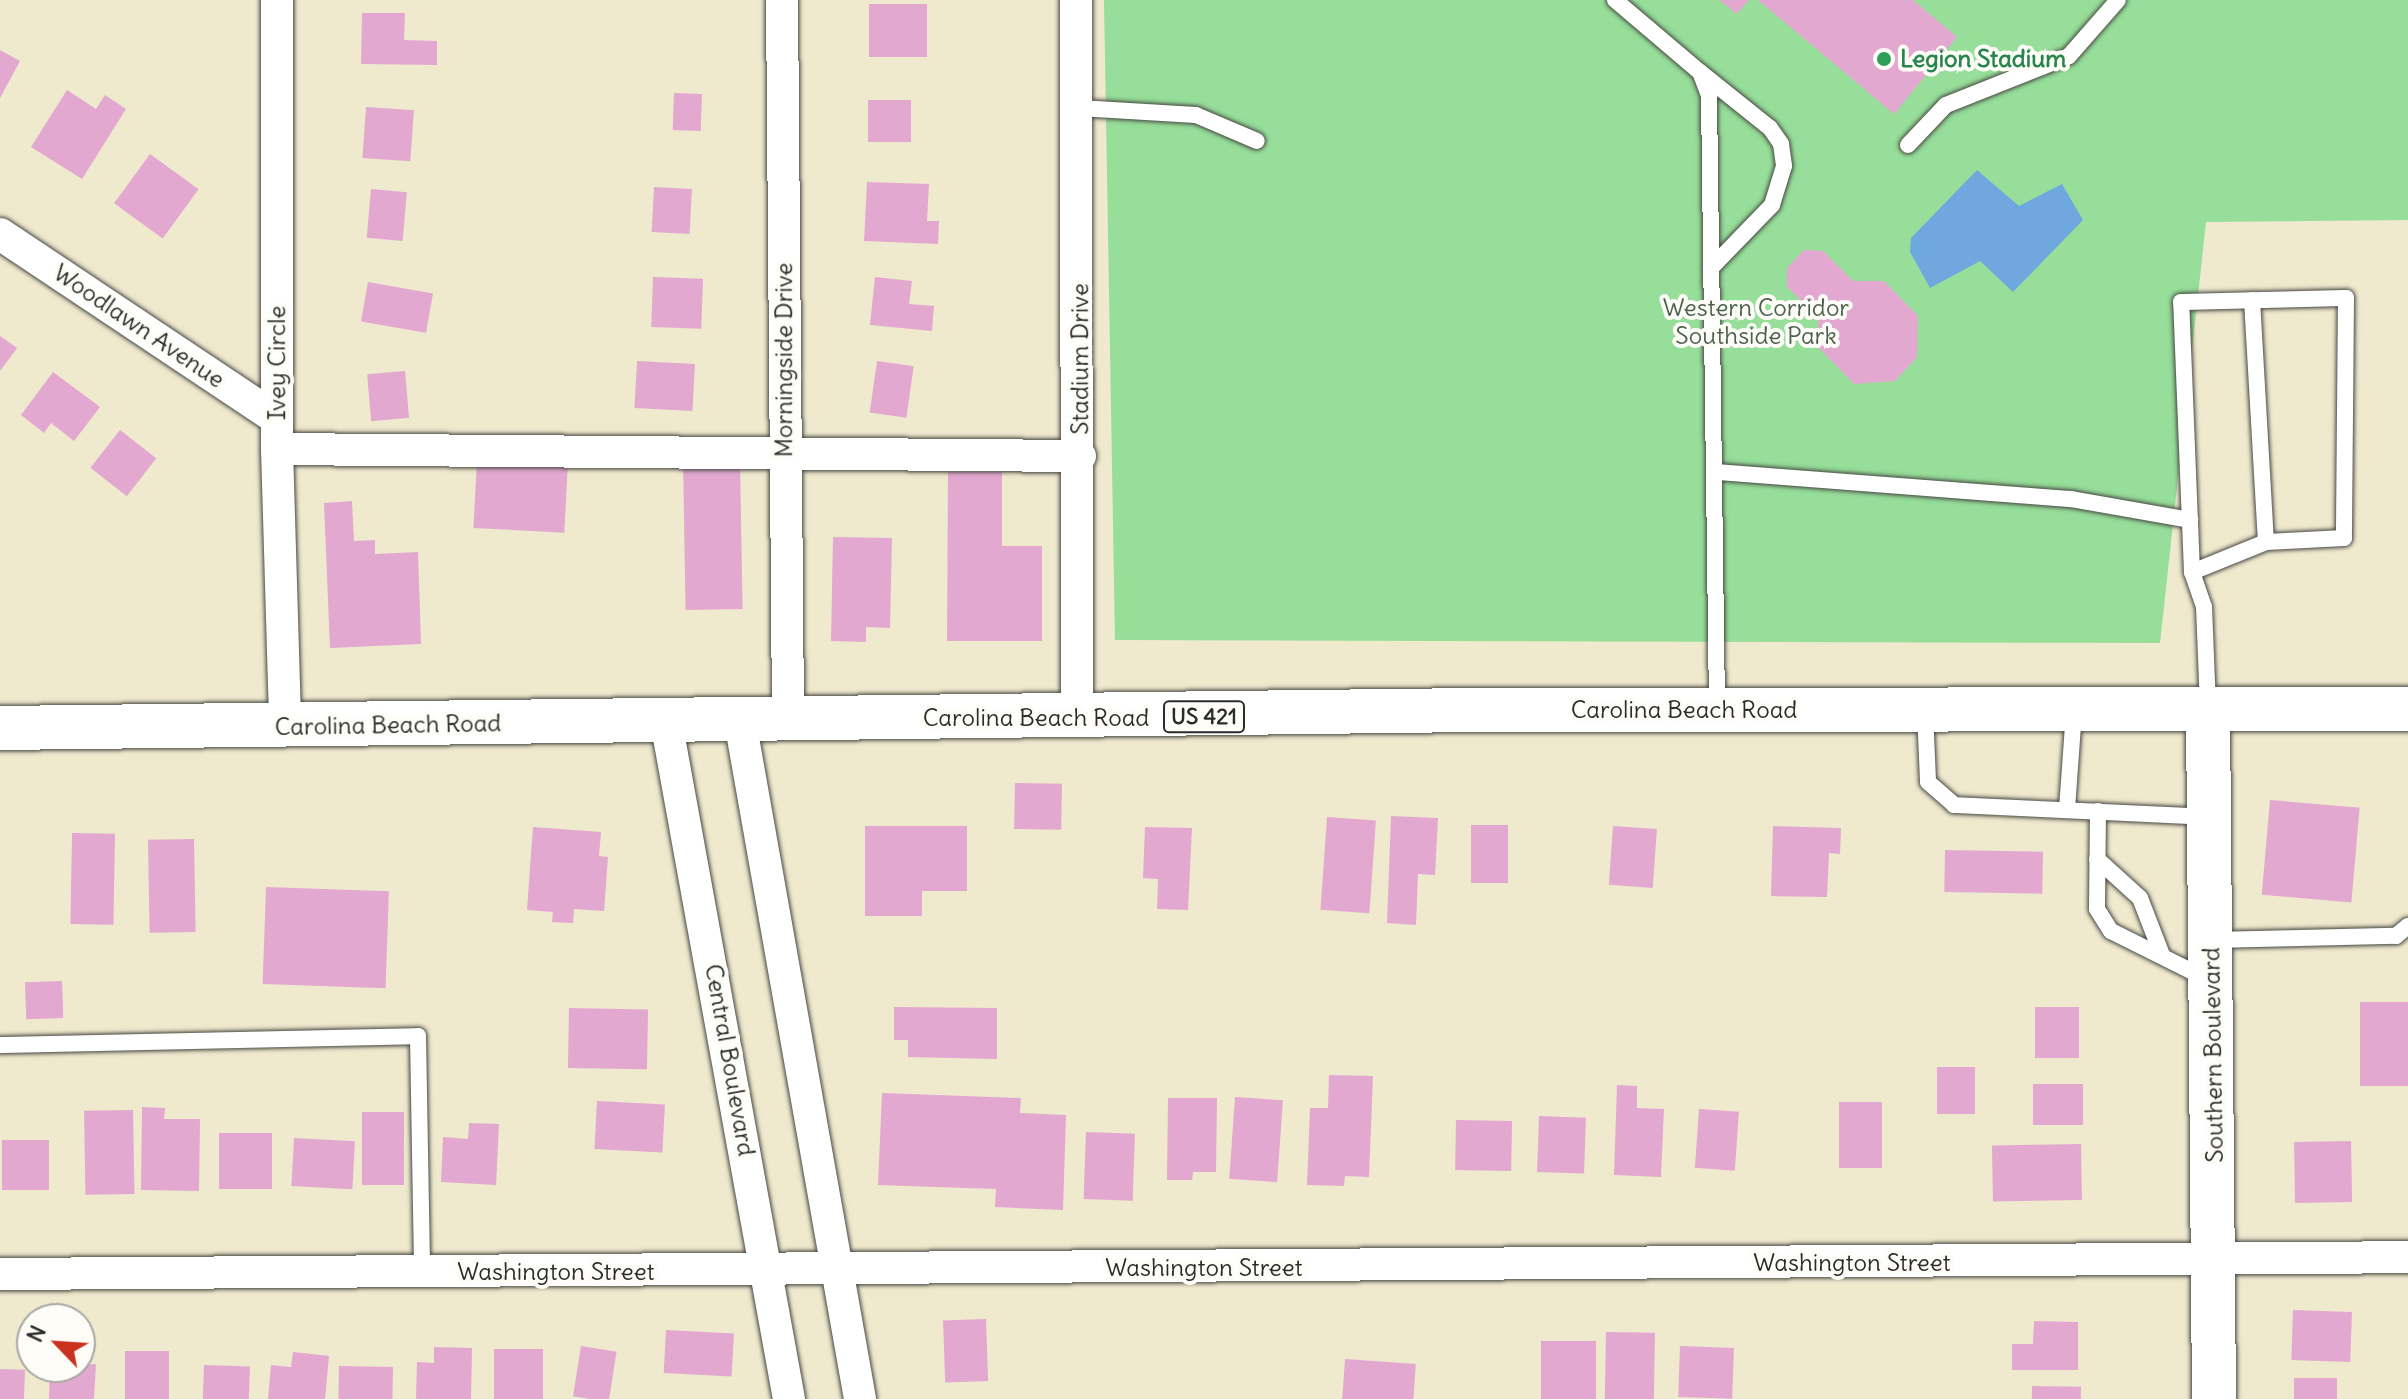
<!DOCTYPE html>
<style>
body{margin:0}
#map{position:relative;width:2408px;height:1399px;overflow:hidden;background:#efe9ce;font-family:Delius,sans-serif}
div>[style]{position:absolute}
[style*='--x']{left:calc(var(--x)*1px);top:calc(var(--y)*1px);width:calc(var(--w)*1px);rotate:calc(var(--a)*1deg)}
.green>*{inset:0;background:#96de99}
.water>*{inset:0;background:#6fa8de}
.building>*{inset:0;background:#e2a8d0;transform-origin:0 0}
.roads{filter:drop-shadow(0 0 2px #484843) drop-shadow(0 0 2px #484843)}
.lane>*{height:16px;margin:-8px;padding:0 8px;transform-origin:8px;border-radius:8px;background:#fff}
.street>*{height:32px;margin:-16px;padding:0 16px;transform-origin:16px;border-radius:16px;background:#fff}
.secondary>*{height:44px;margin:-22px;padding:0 22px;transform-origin:22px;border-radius:22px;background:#fff}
.highway>*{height:44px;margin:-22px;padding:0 22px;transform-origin:22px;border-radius:22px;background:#fff}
.dots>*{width:22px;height:22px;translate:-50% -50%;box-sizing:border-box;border:4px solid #fdfcf7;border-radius:50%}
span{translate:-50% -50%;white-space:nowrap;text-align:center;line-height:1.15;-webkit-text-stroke:8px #fdfcf7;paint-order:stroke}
.shield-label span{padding:2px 6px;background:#fdfcf7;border:2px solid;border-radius:6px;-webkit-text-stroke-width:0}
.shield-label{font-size:22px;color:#2b2b2b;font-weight:700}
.leisure-label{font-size:24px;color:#27864d;font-weight:700}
.left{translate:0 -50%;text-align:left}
.park-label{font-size:24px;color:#4b614c}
.street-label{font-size:24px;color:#2b2b2b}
.north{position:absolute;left:16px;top:1303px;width:80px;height:80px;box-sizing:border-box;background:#fdfcf7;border:2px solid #a9a8a5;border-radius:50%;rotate:295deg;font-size:22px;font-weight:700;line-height:32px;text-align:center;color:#2b2b2b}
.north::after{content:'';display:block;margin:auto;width:28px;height:36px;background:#c8321e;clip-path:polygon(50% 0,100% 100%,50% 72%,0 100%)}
</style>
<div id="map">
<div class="green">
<i style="clip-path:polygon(1104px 0,2408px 0,2408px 220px,2206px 222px,2160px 643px,1115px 640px)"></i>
</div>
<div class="water">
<i style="clip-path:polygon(1977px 170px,2019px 206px,2062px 184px,2083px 220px,2013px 292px,1980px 261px,1930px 288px,1910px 252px,1911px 238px)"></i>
</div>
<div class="building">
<i style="clip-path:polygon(1719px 0,1749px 0,1737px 14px)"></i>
<i style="clip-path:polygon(1758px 0,1913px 0,1957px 37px,1894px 114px)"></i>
<i style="left:869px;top:4px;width:58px;height:53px"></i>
<i style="clip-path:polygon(362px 13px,405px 13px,404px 40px,437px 41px,437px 65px,361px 64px)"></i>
<i style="clip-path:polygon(0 50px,20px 61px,0 98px)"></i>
<i style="clip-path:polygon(67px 90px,96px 109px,105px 95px,126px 109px,82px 179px,31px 147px)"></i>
<i style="left:674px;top:93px;width:28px;height:37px;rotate:2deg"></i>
<i style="left:868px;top:100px;width:43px;height:42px"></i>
<i style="left:366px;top:107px;width:48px;height:51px;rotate:4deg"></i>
<i style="left:150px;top:154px;width:60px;height:61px;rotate:36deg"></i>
<i style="clip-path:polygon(867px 182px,929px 184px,927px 221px,939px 221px,938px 244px,864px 241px)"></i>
<i style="left:654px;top:187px;width:38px;height:45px;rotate:3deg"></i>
<i style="left:371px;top:189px;width:36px;height:49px;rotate:5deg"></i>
<i style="clip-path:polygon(1804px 250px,1823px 251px,1853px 281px,1884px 281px,1918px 316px,1917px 357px,1895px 381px,1854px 384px,1819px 348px,1818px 317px,1787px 287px,1787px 268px)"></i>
<i style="left:653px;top:277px;width:50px;height:50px;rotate:2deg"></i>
<i style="clip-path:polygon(875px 277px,912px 281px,909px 304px,934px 306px,932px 331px,870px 325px)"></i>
<i style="left:368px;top:282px;width:66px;height:40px;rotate:10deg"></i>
<i style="clip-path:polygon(0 336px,17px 348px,0 371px)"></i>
<i style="left:637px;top:361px;width:58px;height:47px;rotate:3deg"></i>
<i style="left:877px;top:361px;width:37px;height:52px;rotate:8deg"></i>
<i style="left:405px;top:371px;width:47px;height:38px;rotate:85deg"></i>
<i style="clip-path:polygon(53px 372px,100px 407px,74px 441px,51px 423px,44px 433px,21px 415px)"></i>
<i style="left:120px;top:430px;width:46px;height:48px;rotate:38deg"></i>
<i style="left:477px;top:460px;width:91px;height:68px;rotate:3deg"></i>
<i style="left:740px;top:461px;width:148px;height:57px;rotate:89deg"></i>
<i style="clip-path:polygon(948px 472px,1002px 472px,1002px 546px,1042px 546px,1042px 641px,947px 641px)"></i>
<i style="clip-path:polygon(352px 501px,354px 541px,375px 540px,375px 554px,418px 552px,421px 644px,330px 648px,324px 503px)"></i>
<i style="clip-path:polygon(833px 537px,892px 538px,890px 628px,866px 627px,866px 642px,831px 641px)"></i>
<i style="left:1015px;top:783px;width:47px;height:46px;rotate:1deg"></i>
<i style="left:2270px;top:800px;width:90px;height:95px;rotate:5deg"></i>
<i style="clip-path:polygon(1391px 816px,1438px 818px,1435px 875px,1418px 874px,1416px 925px,1387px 923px)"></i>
<i style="left:1327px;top:817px;width:49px;height:93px;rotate:4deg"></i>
<i style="left:1508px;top:825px;width:58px;height:37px;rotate:90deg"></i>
<i style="clip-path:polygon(865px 826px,967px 826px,967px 891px,922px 891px,922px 916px,865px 916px)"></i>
<i style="left:1613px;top:826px;width:44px;height:59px;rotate:4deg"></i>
<i style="clip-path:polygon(1773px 826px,1841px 828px,1840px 854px,1829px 853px,1827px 897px,1771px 896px)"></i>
<i style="clip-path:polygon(533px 827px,601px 832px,599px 856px,608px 857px,604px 911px,574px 909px,573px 923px,552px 922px,553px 912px,527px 910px)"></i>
<i style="clip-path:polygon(1145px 827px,1192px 828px,1188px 910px,1157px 909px,1158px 879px,1143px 878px)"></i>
<i style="left:72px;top:833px;width:43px;height:91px;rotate:1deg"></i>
<i style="left:194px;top:839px;width:93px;height:46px;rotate:89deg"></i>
<i style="left:1945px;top:850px;width:98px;height:42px;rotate:1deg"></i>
<i style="left:266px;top:887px;width:123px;height:97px;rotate:2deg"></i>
<i style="left:62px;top:981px;width:37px;height:37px;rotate:88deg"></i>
<i style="left:2360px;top:1002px;width:48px;height:84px"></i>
<i style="clip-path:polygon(894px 1007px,997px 1008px,997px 1059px,908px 1057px,908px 1040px,894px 1040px)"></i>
<i style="left:2035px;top:1007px;width:44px;height:51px"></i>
<i style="left:569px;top:1008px;width:79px;height:60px;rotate:1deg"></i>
<i style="left:1937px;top:1067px;width:38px;height:47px"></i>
<i style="clip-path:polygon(1329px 1075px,1373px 1076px,1369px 1177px,1345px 1176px,1344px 1186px,1307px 1185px,1310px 1108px,1328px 1108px)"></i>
<i style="left:2083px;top:1084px;width:41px;height:50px;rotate:90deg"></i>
<i style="clip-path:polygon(1617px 1085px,1637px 1086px,1637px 1108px,1664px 1109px,1661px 1177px,1614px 1175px)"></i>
<i style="clip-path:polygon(882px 1093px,1021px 1098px,1020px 1113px,1066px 1115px,1063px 1210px,995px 1207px,996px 1189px,878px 1185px)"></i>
<i style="left:1235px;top:1097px;width:48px;height:82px;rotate:4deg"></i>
<i style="clip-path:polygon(1168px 1098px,1217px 1098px,1216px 1172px,1193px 1172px,1192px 1180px,1167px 1180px)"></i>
<i style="left:597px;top:1101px;width:68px;height:48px;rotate:3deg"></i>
<i style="left:1839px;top:1102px;width:43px;height:66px"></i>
<i style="clip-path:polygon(142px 1107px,165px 1108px,164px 1119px,200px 1119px,199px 1191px,141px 1190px)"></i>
<i style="left:1699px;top:1109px;width:40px;height:59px;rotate:4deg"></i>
<i style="left:133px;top:1110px;width:84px;height:49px;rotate:89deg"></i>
<i style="left:362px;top:1112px;width:42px;height:73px"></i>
<i style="left:1539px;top:1116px;width:47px;height:56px;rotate:2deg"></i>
<i style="left:1456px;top:1120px;width:56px;height:50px;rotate:1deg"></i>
<i style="clip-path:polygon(469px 1123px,499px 1124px,496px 1185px,441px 1182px,443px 1137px,468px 1139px)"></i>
<i style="left:1086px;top:1132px;width:49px;height:67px;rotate:2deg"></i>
<i style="left:219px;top:1133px;width:53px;height:56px"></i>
<i style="left:294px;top:1138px;width:61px;height:48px;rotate:3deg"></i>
<i style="left:2px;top:1140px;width:47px;height:50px"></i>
<i style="left:2351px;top:1141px;width:61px;height:57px;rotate:89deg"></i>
<i style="left:2081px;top:1144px;width:56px;height:89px;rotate:89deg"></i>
<i style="left:2293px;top:1310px;width:59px;height:50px;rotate:2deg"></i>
<i style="left:986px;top:1319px;width:62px;height:43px;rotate:88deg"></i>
<i style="clip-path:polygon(2034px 1321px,2078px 1322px,2078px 1370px,2012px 1370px,2012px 1344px,2033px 1344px)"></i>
<i style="left:666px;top:1330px;width:68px;height:43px;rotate:3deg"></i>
<i style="left:1606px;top:1332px;width:49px;height:67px;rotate:1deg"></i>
<i style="left:1596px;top:1341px;width:58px;height:55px;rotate:90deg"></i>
<i style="left:581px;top:1346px;width:36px;height:51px;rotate:9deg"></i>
<i style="left:1680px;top:1346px;width:54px;height:51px;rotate:2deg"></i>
<i style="clip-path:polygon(434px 1347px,472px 1348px,471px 1399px,416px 1399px,417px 1362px,434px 1363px)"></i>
<i style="left:494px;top:1349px;width:49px;height:50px"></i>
<i style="left:169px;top:1351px;width:48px;height:44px;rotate:90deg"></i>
<i style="clip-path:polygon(293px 1352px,329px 1356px,325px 1399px,268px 1399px,271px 1365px,291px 1367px)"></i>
<i style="left:1345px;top:1359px;width:71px;height:40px;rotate:4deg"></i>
<i style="clip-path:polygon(96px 1364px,94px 1399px,49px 1399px,50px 1367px)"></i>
<i style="left:204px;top:1365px;width:46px;height:34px;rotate:2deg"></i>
<i style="left:339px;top:1366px;width:54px;height:33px;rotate:1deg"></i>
<i style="left:0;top:1369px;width:25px;height:30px;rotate:2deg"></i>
<i style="left:2294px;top:1378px;width:43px;height:21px"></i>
<i style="left:2032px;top:1386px;width:49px;height:13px;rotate:1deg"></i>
</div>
<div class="roads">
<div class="lane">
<i style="--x:1615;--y:0;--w:111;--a:40.3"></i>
<i style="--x:1700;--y:72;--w:26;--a:69"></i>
<i style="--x:1709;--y:96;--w:614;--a:89.25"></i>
<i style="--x:1700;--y:72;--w:90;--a:38.7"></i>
<i style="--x:1770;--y:128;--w:19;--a:55"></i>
<i style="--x:1781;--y:144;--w:22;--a:82"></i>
<i style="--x:1784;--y:166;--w:41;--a:107.1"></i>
<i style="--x:1772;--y:205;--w:88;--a:134.1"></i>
<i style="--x:1079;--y:108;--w:117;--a:3.4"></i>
<i style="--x:1196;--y:115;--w:66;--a:23.1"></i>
<i style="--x:1908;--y:145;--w:55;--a:-46.5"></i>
<i style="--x:1946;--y:105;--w:132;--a:-21.7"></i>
<i style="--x:2069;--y:56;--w:74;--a:-48.8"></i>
<i style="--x:2252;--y:300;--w:242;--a:86.7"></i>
<i style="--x:1717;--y:472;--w:355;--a:4.4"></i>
<i style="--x:2071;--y:499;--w:121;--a:10"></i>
<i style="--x:2192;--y:572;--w:270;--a:-92.3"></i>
<i style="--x:2181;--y:302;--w:165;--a:-1.4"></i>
<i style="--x:2346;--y:298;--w:240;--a:90.5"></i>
<i style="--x:2344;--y:538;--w:78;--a:177.1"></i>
<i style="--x:2266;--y:542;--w:80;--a:157.9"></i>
<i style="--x:2192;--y:572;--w:37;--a:71"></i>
<i style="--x:2204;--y:607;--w:99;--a:87.7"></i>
<i style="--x:1925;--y:712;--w:70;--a:87.5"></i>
<i style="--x:1928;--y:782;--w:35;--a:41"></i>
<i style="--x:1954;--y:805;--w:254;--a:2.7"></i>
<i style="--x:2067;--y:809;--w:98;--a:-85.9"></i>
<i style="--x:2098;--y:811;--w:98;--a:90.6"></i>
<i style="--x:2097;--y:909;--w:26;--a:58"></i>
<i style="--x:2111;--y:931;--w:107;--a:26.6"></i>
<i style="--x:2097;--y:859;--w:58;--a:42.2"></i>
<i style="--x:2140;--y:898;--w:61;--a:68.9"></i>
<i style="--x:2213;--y:940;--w:183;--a:-1.3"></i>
<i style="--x:2396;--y:936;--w:16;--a:-40"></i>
<i style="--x:0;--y:1045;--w:418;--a:-1.2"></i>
<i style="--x:418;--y:1036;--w:237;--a:89"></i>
</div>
<div class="street">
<i style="--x:277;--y:0;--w:449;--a:90"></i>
<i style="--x:277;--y:449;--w:277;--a:88.3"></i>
<i style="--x:782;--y:0;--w:720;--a:89.52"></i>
<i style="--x:1076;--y:0;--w:718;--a:89.92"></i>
<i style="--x:0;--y:234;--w:333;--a:33.7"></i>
<i style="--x:277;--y:449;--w:803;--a:0.5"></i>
<i style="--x:666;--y:721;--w:689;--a:79.72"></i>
<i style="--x:740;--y:721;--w:689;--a:79.96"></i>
<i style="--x:0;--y:1274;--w:2408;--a:-0.4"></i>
</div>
<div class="secondary">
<i style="--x:2208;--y:712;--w:687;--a:89.5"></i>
</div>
<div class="highway">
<i style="--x:0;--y:728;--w:1474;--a:-0.7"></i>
<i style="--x:1474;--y:710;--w:934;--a:-0.06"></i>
</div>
</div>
<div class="dots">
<i style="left:1884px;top:59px;background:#2e9e5b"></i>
</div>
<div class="shield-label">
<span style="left:1204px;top:717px">US 421</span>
</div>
<div class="leisure-label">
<span class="left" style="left:1900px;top:59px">Legion Stadium</span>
</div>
<div class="park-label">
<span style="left:1756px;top:322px">Western Corridor<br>Southside Park</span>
</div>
<div class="street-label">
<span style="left:139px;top:326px;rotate:34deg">Woodlawn Avenue</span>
<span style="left:1080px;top:359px;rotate:-90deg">Stadium Drive</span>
<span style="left:784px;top:360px;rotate:-90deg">Morningside Drive</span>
<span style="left:277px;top:363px;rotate:-90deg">Ivey Circle</span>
<span style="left:1684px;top:710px">Carolina Beach Road</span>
<span style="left:1036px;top:718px">Carolina Beach Road</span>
<span style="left:388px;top:725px;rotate:-1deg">Carolina Beach Road</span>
<span style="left:2213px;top:1055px;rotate:-91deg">Southern Boulevard</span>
<span style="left:730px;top:1060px;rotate:80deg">Central Boulevard</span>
<span style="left:1852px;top:1263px">Washington Street</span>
<span style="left:1204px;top:1268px">Washington Street</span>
<span style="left:556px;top:1272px">Washington Street</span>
</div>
<div class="north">N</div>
</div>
